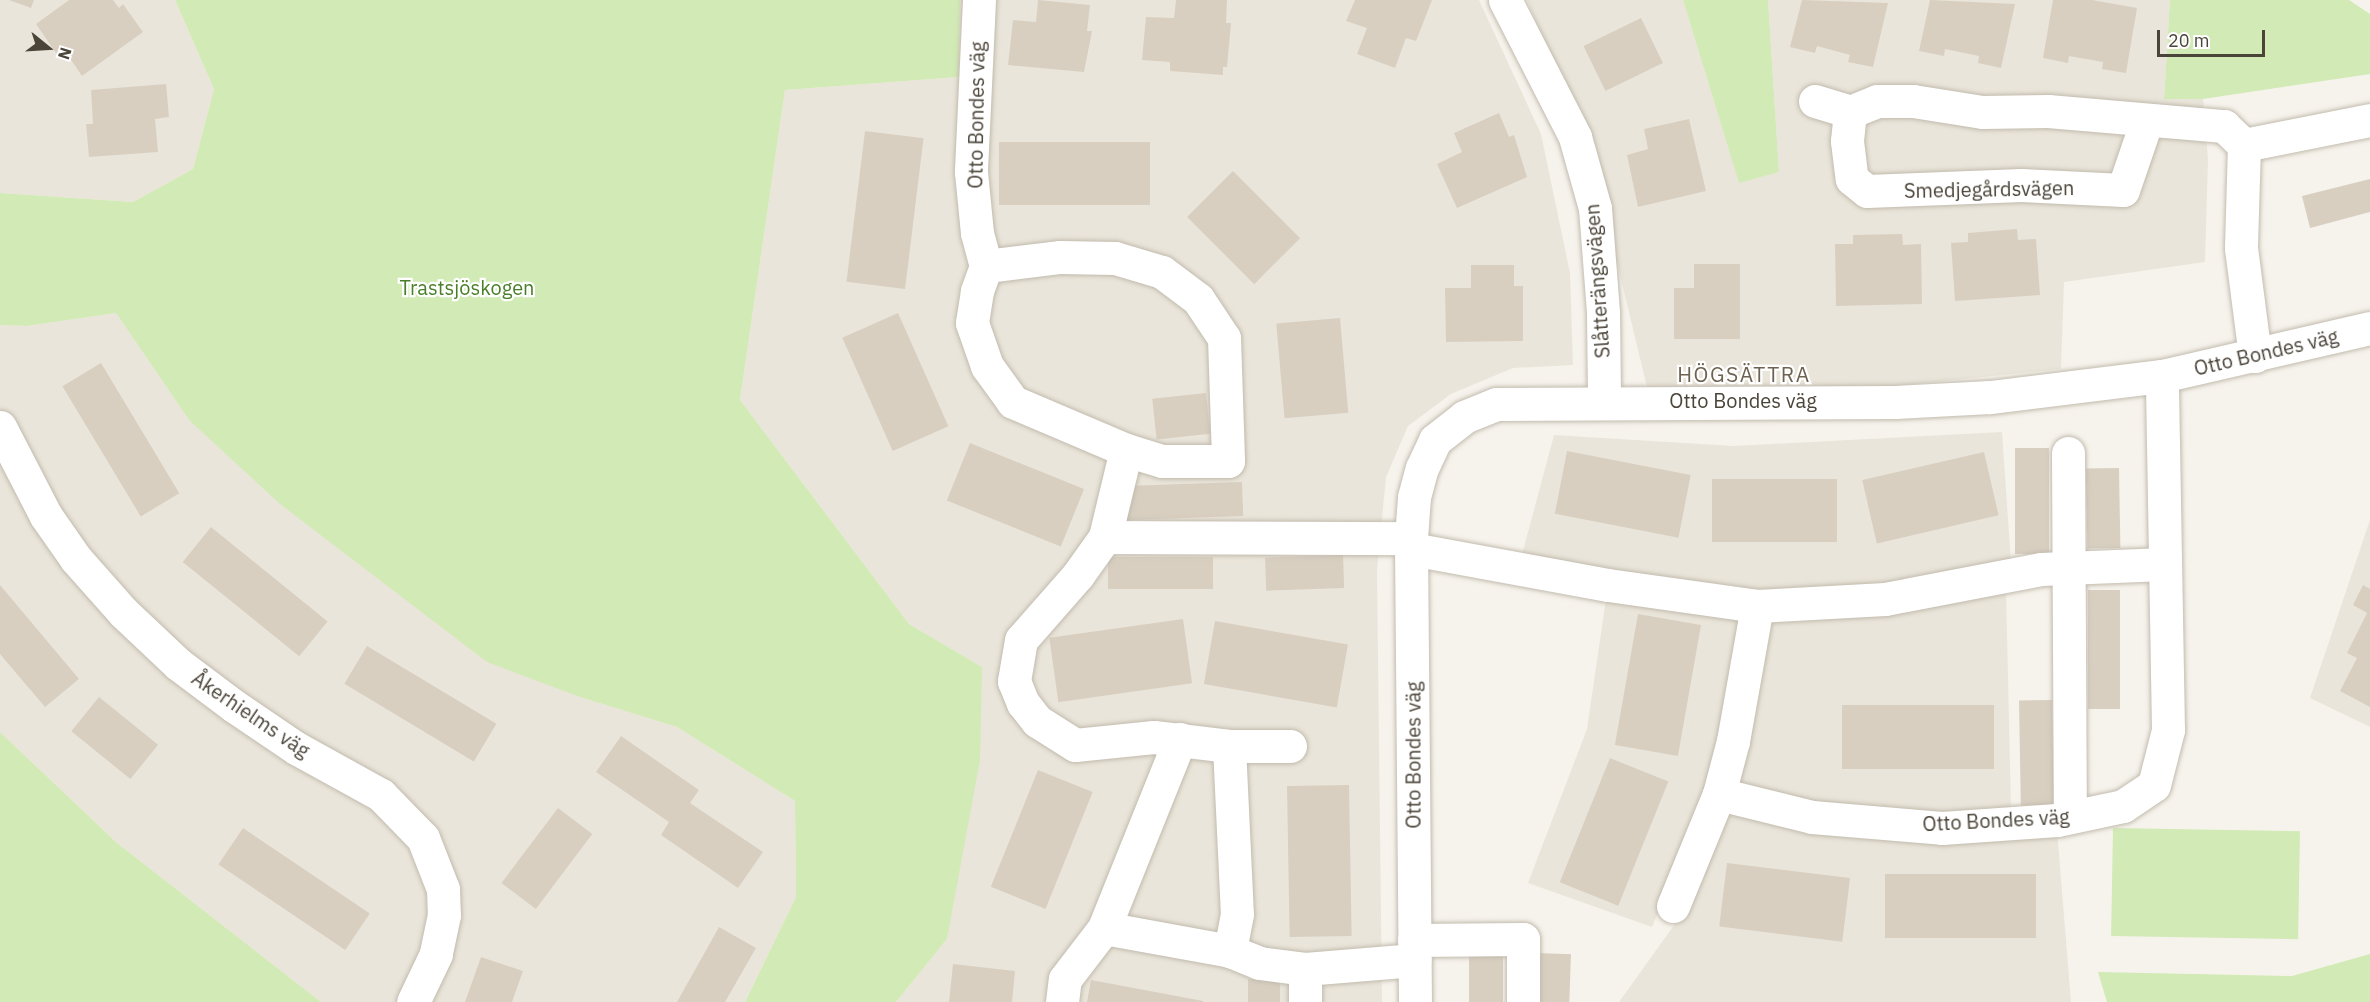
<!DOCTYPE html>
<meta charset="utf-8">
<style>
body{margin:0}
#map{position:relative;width:2370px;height:1002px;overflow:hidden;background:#f6f3ec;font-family:"IBM Plex Sans",sans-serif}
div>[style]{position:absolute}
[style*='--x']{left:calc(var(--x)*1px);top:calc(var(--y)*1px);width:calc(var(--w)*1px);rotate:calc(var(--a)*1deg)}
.residential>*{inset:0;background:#eae5da}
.green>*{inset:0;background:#d2eab5;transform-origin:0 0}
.building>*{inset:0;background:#d8cfc1;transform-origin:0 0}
.roads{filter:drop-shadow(0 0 2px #c2bbae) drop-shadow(0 0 2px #c2bbae)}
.minor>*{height:33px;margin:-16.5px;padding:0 16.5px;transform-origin:16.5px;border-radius:16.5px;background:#fff}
span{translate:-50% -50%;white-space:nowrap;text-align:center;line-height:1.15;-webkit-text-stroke:4.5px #fff;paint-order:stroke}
.street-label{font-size:20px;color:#4b4439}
.park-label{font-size:20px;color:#4a7f2a}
.neighbourhood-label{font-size:21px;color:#6e6250;letter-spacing:1.5px}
.north{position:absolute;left:18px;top:18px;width:60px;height:60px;-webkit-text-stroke:4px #fff;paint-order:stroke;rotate:108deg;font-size:16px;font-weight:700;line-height:24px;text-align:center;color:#4b4439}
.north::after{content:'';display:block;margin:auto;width:21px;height:27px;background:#4b4439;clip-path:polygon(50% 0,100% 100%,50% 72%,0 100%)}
.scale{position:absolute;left:2157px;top:30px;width:108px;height:27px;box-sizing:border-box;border:3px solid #4b4439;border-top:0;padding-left:8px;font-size:18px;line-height:21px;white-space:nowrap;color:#4b4439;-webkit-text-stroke:4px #fff;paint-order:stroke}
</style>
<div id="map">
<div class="residential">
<i style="clip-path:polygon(0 0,175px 0,214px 89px,193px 169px,133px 202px,0 193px)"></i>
<i style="clip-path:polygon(960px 0,1479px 0,1541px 134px,1570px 273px,1573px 365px,1513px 368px,1451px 394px,1408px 426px,1386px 477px,1377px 570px,1382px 1002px,896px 1002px,947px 939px,982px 667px,909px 624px,740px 400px,785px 90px,959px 77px)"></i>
<i style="clip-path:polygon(1527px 0,1683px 0,1739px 182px,1779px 172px,1768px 0,2170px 0,2164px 99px,2203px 99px,2208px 159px,2205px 262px,2064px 282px,2061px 369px,1806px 395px,1647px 387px,1591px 155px)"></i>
<i style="clip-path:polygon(116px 313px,189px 420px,580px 697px,677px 727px,795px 801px,796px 897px,745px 1002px,321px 1002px,117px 843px,0 732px,0 325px,27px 326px)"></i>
<i style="clip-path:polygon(2002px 432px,2011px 563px,1909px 589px,1753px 593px,1520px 562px,1554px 435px,1733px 446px)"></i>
<i style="clip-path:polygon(2370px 520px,2370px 727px,2310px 698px)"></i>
<i style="clip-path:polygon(2006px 587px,2011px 812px,1875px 811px,1738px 791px,1770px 622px)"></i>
<i style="clip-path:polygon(1606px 599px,1736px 620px,1742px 632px,1714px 778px,1652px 927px,1528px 883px,1587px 729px)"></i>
<i style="clip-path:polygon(1728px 811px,2057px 830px,2071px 1002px,1619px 1002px,1682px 914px)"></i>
</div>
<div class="green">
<i style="clip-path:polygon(175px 0,960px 0,959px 77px,785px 90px,740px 400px,909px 624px,982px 667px,980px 760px,947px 939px,896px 1002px,745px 1002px,796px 897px,795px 801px,677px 727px,580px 697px,487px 662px,280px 504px,189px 420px,116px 313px,27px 326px,0 325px,0 193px,133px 202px,193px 169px,214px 89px)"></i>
<i style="clip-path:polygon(1683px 0,1768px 0,1779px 172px,1739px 183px)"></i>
<i style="clip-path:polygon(2170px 0,2349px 0,2370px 14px,2370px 74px,2203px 99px,2164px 99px)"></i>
<i style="clip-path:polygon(0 732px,117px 843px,321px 1002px,0 1002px)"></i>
<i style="left:2113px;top:828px;width:187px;height:108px;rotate:1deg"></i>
<i style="clip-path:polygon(2370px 954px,2370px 1002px,2107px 1002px,2098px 972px,2292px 976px)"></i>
</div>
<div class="building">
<i style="clip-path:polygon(9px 0,34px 0,31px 8px)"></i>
<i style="clip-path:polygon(69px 0,113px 0,119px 8px,123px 4px,143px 32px,82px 76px,63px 48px,56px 53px,36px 24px)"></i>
<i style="clip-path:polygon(1038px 0,1090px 5px,1087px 31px,1092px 31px,1084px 72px,1008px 65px,1013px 20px,1036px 22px)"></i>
<i style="clip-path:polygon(1176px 0,1227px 0,1226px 23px,1231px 23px,1227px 67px,1223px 67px,1223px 75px,1170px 71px,1170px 62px,1142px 60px,1146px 17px,1174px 18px)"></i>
<i style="clip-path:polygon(1355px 0,1432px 0,1416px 41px,1406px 38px,1395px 68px,1357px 54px,1367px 28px,1346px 21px)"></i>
<i style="clip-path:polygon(1802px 0,1888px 3px,1873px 67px,1848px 62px,1850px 55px,1817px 46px,1815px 53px,1790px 47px)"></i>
<i style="clip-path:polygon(1930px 0,2015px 4px,2001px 68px,1978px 63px,1979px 56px,1945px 49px,1944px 56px,1919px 51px)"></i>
<i style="clip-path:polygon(2053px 0,2092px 0,2137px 8px,2126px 73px,2102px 69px,2103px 62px,2069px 56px,2068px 63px,2043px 58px)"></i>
<i style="left:1641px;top:18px;width:50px;height:64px;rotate:64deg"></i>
<i style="clip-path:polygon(166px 84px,169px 117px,155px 119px,158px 152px,89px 157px,86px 124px,93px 124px,91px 90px)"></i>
<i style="clip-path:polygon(1499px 113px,1509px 137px,1514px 135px,1527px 177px,1457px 208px,1437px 164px,1462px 152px,1454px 133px)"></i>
<i style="clip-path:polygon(1689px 119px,1706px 191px,1638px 207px,1627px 155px,1648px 149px,1644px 129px)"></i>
<i style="left:865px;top:131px;width:59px;height:152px;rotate:7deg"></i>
<i style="left:999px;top:142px;width:151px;height:63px"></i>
<i style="left:1233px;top:171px;width:95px;height:65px;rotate:45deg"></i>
<i style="clip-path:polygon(2370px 179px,2370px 212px,2310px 228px,2302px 196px)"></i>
<i style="clip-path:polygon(2017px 229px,2018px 240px,2036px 239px,2040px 295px,1955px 301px,1951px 243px,1968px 242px,1968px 233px)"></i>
<i style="clip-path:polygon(1902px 234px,1903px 245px,1921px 244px,1922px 304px,1836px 306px,1835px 244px,1853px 244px,1853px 235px)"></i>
<i style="clip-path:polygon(1694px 264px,1740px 264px,1740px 339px,1674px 339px,1674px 288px,1694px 288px)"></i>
<i style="clip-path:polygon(1471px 265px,1514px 265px,1514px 286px,1523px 286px,1523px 341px,1446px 342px,1445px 288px,1471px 288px)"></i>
<i style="left:898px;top:313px;width:124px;height:61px;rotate:66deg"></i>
<i style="left:1340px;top:318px;width:95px;height:64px;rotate:85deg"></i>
<i style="left:101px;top:363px;width:152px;height:45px;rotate:59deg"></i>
<i style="left:1206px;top:393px;width:41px;height:54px;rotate:84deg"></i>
<i style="left:970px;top:443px;width:123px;height:62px;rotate:22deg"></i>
<i style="left:2015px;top:448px;width:34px;height:106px"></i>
<i style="left:1567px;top:451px;width:126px;height:64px;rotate:11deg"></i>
<i style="left:1984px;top:452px;width:65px;height:125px;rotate:77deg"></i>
<i style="left:2119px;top:468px;width:80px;height:33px;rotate:89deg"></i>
<i style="left:1837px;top:479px;width:63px;height:125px;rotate:90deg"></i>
<i style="left:1242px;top:482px;width:34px;height:117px;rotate:88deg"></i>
<i style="left:211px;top:527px;width:150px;height:45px;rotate:39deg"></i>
<i style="left:1343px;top:555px;width:33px;height:78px;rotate:88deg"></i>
<i style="left:1213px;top:557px;width:32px;height:105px;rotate:90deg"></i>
<i style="clip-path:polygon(0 585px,79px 679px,45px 707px,0 654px)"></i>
<i style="clip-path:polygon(2363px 585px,2370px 589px,2370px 707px,2340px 691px,2357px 658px,2347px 653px,2367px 613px,2353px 605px)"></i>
<i style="left:2088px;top:590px;width:32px;height:119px"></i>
<i style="left:1638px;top:614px;width:64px;height:133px;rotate:10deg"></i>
<i style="left:1183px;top:619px;width:65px;height:135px;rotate:82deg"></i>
<i style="left:1215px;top:621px;width:135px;height:64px;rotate:10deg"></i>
<i style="left:367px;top:646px;width:151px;height:44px;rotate:31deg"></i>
<i style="left:99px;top:697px;width:76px;height:44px;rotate:39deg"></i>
<i style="left:2052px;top:700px;width:105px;height:33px;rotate:89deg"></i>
<i style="left:1994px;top:705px;width:64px;height:152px;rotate:90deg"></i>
<i style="clip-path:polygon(621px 736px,699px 790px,690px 803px,763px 852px,738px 888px,661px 835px,669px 822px,596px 772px)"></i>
<i style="left:1610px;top:758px;width:63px;height:134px;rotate:22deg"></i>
<i style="left:1038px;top:770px;width:59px;height:126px;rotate:22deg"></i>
<i style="left:1349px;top:785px;width:151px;height:62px;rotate:89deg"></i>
<i style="left:558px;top:808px;width:43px;height:94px;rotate:37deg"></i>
<i style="left:243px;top:828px;width:153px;height:44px;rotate:34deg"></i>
<i style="left:1727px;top:863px;width:124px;height:64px;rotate:7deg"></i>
<i style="left:2036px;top:874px;width:64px;height:151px;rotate:90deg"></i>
<i style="clip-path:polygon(719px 927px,756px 948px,725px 1002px,677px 1002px)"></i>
<i style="left:1469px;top:953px;width:34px;height:49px"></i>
<i style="left:1537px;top:953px;width:34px;height:49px;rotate:2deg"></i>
<i style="clip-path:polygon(481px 957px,523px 971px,512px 1002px,465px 1002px)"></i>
<i style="clip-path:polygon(953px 964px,1015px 971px,1012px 1002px,949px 1002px)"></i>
<i style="left:1248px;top:979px;width:32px;height:23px"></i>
<i style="clip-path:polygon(1091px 980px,1203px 1001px,1203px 1002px,1087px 1002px)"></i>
</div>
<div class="roads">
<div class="minor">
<i style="--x:979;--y:0;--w:172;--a:92.7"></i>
<i style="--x:971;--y:172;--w:61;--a:84.4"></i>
<i style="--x:977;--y:233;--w:34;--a:75"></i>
<i style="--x:986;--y:266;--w:27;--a:110"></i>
<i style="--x:977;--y:291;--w:32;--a:99"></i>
<i style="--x:972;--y:323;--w:46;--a:70.8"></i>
<i style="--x:987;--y:366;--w:44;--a:54.2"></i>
<i style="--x:1013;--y:402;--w:123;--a:23"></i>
<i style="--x:1505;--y:0;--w:154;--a:62.9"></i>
<i style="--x:1575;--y:137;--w:74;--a:74.3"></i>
<i style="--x:1595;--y:208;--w:105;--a:85.6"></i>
<i style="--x:1603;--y:313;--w:88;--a:89.3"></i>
<i style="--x:1815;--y:101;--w:37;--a:17"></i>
<i style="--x:1850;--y:112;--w:29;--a:-22"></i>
<i style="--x:1877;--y:101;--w:36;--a:0"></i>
<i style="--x:1913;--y:101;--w:70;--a:9.1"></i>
<i style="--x:1982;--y:112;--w:66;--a:-0.9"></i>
<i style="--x:2048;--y:111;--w:177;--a:4.9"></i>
<i style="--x:2224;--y:126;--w:28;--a:44"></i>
<i style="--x:1850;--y:112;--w:29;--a:96"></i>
<i style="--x:1847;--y:141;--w:38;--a:83"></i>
<i style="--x:1852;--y:179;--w:19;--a:39"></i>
<i style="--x:1867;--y:191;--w:154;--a:-2.2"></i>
<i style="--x:2021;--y:185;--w:102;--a:2.8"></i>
<i style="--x:2123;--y:190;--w:74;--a:-71.1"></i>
<i style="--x:2244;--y:145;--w:103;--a:91.7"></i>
<i style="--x:2241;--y:248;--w:109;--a:82.6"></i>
<i style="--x:2244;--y:145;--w:128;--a:-11.2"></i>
<i style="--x:986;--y:266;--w:75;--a:-6.9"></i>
<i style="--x:1060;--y:257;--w:55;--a:1"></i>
<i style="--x:1115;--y:258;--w:49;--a:16.6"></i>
<i style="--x:1162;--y:272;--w:45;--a:36.9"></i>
<i style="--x:1198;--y:299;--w:47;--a:56.3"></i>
<i style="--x:1224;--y:338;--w:123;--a:88.1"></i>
<i style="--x:1228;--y:461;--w:66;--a:180"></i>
<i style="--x:1162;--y:461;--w:38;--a:-163"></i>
<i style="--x:1126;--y:450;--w:89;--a:103.6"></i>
<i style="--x:1105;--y:537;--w:47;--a:125.4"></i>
<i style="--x:1078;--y:575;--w:86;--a:131.2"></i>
<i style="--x:1021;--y:640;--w:42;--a:99.7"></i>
<i style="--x:1014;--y:681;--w:24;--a:68"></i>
<i style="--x:1023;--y:703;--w:23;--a:52"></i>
<i style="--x:1037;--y:721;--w:45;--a:32.3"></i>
<i style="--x:1075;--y:745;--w:79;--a:-5.8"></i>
<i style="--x:1154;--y:737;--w:76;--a:6.8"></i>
<i style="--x:1229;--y:746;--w:61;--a:0"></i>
<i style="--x:0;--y:427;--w:100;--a:62.7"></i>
<i style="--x:46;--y:516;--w:52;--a:55.1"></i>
<i style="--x:76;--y:559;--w:72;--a:48.4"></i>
<i style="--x:124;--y:613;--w:74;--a:43.4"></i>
<i style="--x:178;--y:664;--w:70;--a:36.9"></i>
<i style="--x:234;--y:706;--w:75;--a:34.1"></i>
<i style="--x:296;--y:748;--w:97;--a:28.9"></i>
<i style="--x:381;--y:795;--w:60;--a:45.7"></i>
<i style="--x:423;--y:838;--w:55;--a:68.6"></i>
<i style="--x:443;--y:889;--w:26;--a:88"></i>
<i style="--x:444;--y:915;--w:40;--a:102"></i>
<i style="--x:436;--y:954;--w:53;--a:115.6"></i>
<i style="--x:2068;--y:453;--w:364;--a:89.7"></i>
<i style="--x:1105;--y:537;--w:306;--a:0.2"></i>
<i style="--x:1412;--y:549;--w:199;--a:10.4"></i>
<i style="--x:1608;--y:585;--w:150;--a:8"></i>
<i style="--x:1757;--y:606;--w:128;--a:-3.1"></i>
<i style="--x:1885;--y:599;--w:159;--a:-10.9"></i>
<i style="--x:2041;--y:569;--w:124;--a:-2.3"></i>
<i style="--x:1180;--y:739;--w:204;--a:111.9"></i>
<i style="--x:1104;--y:928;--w:128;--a:10.3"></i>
<i style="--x:1229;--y:746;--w:168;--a:87.3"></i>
<i style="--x:1237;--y:914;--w:38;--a:101"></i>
<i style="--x:1230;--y:951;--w:31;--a:22"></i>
<i style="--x:1259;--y:963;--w:46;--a:7.4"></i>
<i style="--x:1305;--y:969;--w:110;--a:-4.7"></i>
<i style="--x:1719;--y:794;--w:96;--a:13.9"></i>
<i style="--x:1812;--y:817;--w:130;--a:4.8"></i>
<i style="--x:1942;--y:828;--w:115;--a:-4"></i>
<i style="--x:2057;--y:820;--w:67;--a:-12"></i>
<i style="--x:2123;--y:806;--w:37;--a:-34"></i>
<i style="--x:2154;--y:785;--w:57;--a:-75.7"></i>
<i style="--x:2168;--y:730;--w:354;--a:-91"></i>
<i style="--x:1673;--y:906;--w:121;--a:-67.7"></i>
<i style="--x:1719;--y:794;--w:55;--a:-75.2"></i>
<i style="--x:1733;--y:741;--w:137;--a:-79.9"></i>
<i style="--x:1414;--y:940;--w:109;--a:-0.5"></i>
<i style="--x:1523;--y:939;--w:63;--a:90"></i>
<i style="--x:1305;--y:969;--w:33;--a:90"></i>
<i style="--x:1062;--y:1002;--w:23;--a:-83"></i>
<i style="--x:1065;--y:979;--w:64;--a:-52.6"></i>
<i style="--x:1415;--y:1002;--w:464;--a:-90.5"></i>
<i style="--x:1411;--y:538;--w:41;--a:-85.8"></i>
<i style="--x:1414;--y:497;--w:30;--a:-75"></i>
<i style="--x:1422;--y:468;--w:31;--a:-65"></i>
<i style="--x:1435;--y:440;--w:37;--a:-38"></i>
<i style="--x:1464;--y:417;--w:35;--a:-22"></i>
<i style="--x:1497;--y:404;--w:398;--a:-0.3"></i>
<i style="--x:1895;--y:402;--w:95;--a:-3"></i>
<i style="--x:1990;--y:397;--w:173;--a:-7"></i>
<i style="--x:2162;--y:376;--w:213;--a:-13"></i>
</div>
</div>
<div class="street-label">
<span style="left:976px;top:115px;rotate:-89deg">Otto Bondes väg</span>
<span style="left:1989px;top:189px;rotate:-1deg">Smedjegårdsvägen</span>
<span style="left:1597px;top:281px;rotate:-94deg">Slåtterängsvägen</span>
<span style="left:2266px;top:352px;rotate:-13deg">Otto Bondes väg</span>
<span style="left:1743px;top:400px">Otto Bondes väg</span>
<span style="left:251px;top:714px;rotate:34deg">Åkerhielms väg</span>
<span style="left:1413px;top:755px;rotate:-90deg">Otto Bondes väg</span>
<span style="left:1996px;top:820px;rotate:-3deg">Otto Bondes väg</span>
</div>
<div class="park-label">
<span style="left:467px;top:287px">Trastsjöskogen</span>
</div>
<div class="neighbourhood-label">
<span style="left:1744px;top:374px">HÖGSÄTTRA</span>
</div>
<div class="north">N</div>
<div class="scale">20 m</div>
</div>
